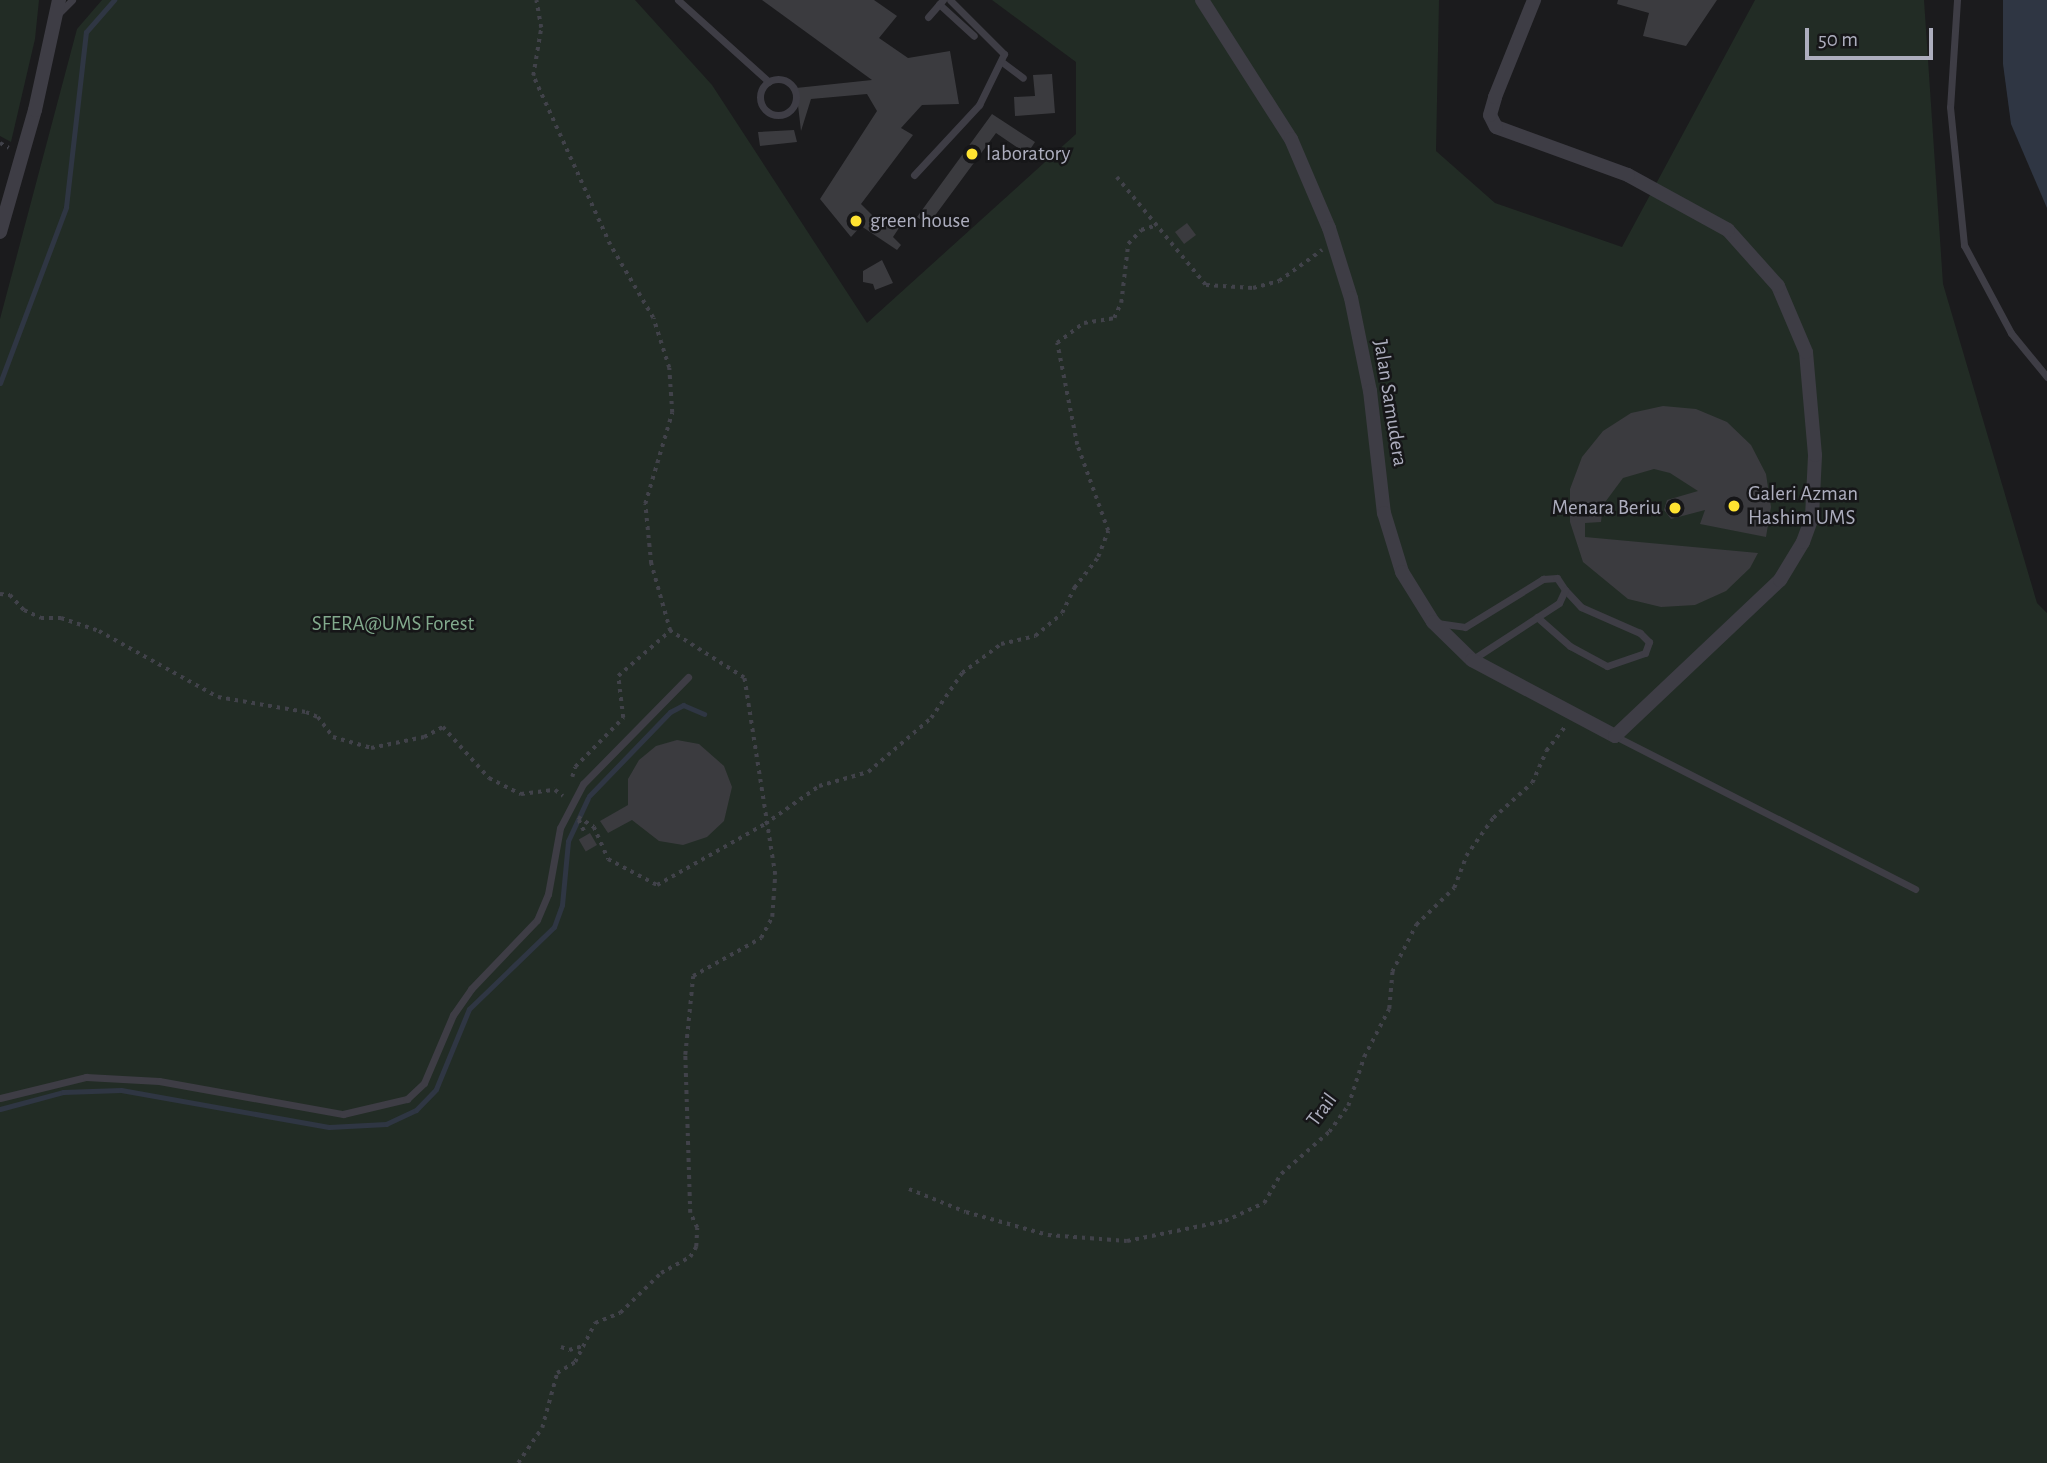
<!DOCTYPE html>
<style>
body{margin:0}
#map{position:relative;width:2047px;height:1463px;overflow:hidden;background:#1b1b1d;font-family:"Alegreya Sans",sans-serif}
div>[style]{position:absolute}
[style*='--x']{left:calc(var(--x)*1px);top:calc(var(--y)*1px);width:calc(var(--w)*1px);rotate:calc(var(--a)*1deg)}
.green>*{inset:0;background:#222c25}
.water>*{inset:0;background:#2f3643}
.stream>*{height:5px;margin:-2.5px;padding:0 2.5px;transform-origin:2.5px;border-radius:2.5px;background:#2f3643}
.building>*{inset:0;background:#3b3b3f;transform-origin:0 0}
.path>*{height:3.5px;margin-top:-1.75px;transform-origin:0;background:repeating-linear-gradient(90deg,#41424a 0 3.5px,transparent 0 8.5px)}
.lane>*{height:7px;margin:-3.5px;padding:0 3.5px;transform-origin:3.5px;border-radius:3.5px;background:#3e3d45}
.lane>.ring{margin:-3.5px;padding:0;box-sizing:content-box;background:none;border:7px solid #3e3d45;border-radius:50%}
.street>*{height:14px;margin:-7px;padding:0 7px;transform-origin:7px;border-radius:7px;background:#3e3d45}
.dots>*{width:19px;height:19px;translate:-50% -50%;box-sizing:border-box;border:4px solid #161618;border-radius:50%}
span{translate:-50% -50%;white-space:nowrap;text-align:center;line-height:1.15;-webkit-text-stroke:5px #161618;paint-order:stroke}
.poi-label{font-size:21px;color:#adaebe}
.left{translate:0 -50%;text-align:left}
.right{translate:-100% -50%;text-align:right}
.street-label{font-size:21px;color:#adaebe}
.park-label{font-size:21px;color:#82aa8d}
.scale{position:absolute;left:1805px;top:28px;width:128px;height:32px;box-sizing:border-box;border:4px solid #adaebe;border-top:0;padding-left:9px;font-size:21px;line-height:24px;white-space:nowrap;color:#adaebe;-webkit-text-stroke:5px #161618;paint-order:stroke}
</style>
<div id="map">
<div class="green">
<i style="clip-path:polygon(0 0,39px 0,35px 39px,11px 142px,0 136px)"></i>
<i style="clip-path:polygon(102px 0,635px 0,712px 85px,867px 323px,1076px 134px,1076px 62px,992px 0,1439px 0,1436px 151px,1495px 203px,1622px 247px,1755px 0,1924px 0,1943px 284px,2037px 603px,2047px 613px,2047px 1463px,0 1463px,0 319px,77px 29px)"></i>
</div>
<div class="water">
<i style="clip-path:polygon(2003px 0,2047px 0,2047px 208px,2011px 124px,2003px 64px)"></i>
</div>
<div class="stream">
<i style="--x:0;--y:383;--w:188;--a:-69.4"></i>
<i style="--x:66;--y:207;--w:176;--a:-83.5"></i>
<i style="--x:86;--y:32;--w:43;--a:-48.8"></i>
<i style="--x:589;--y:796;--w:117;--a:-46"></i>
<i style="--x:670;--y:712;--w:15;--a:-28"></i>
<i style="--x:683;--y:705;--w:23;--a:23"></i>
<i style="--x:0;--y:1109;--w:65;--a:-15.1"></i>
<i style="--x:63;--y:1092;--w:58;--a:-2"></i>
<i style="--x:121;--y:1090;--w:211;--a:10.1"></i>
<i style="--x:329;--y:1127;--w:57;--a:-3"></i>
<i style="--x:386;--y:1124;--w:33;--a:-25"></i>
<i style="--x:416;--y:1110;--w:29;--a:-46"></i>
<i style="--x:436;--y:1089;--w:87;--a:-67.6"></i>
<i style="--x:469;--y:1009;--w:118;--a:-44"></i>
<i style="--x:554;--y:927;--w:23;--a:-70"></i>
<i style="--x:562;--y:905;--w:64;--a:-84.6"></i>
<i style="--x:568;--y:841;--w:47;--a:-65.1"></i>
</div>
<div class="building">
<i style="clip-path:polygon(762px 0,874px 0,897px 16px,879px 38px,908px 58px,950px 51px,959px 104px,922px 105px,901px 128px,913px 135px,861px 204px,882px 225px,886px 220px,899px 228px,893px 237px,901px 245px,897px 250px,861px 226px,851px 237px,820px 199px,877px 111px,867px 94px,811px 99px,801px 131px,796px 88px,872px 80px)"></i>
<i style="clip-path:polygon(1618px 0,1717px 0,1686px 46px,1643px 36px,1649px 13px,1617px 4px)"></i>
<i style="clip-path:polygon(1052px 74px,1055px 113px,1015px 116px,1014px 97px,1035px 96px,1033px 75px)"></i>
<i style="clip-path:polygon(992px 114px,1035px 142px,1027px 154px,996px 133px,928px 225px,917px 217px)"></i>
<i style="clip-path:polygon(794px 130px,797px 142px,760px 146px,758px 132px)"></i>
<i style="left:1187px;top:223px;width:15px;height:15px;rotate:53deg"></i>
<i style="clip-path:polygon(882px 260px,893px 283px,875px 290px,873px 284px,863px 282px,863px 271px)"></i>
<i style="clip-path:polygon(1663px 406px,1696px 409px,1727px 422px,1751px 445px,1766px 474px,1771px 507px,1766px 537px,1700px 524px,1705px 510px,1671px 519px,1664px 510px,1667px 500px,1698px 491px,1670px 473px,1654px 469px,1623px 478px,1603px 505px,1601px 522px,1585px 523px,1585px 537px,1758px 553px,1750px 568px,1726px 591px,1695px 605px,1661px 607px,1628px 599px,1583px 562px,1570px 522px,1570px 489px,1582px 457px,1603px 431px,1631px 413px)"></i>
<i style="clip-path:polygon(677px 740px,699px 744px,724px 766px,732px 787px,724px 821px,707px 837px,683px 845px,659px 841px,632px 820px,608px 833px,600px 821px,628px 805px,628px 779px,639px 760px,656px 746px)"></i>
<i style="left:590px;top:833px;width:14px;height:13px;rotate:60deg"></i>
</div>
<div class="path">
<i style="--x:0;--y:143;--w:10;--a:29"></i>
<i style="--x:1117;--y:177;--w:140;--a:50.5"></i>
<i style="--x:1206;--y:285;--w:47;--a:3.7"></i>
<i style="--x:1253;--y:288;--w:27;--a:-15"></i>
<i style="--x:1279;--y:281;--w:53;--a:-35.8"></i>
<i style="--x:0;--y:594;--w:10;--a:6"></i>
<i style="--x:10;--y:595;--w:21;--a:47"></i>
<i style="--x:24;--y:610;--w:19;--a:25"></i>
<i style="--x:41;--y:618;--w:20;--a:0"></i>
<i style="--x:61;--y:618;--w:40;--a:18.9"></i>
<i style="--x:99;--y:631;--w:136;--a:29"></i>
<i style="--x:218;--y:697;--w:89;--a:9.7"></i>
<i style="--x:306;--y:712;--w:13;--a:23"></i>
<i style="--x:318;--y:717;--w:25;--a:53"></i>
<i style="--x:333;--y:737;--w:40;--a:16"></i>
<i style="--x:371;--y:748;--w:54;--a:-11.7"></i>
<i style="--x:424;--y:737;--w:21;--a:-28"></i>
<i style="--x:443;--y:727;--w:69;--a:48"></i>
<i style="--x:489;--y:778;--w:36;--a:27"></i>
<i style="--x:521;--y:794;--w:34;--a:-7"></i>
<i style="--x:555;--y:790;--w:10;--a:37"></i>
<i style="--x:572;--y:777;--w:10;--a:-73"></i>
<i style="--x:575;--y:767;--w:69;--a:-45.6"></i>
<i style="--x:623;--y:718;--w:42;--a:-96.8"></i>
<i style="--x:618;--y:676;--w:69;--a:-40.9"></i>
<i style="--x:578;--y:817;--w:19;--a:32"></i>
<i style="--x:594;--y:827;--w:35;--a:66"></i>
<i style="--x:608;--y:859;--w:55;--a:28"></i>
<i style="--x:657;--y:885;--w:124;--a:-29.5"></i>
<i style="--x:765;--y:824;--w:66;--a:-35.1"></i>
<i style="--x:819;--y:786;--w:51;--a:-15.9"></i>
<i style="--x:868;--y:772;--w:83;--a:-40.6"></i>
<i style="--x:931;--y:718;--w:55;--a:-55.4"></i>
<i style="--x:962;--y:673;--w:49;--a:-36.6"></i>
<i style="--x:1001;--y:644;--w:35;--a:-13"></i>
<i style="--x:1035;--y:636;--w:35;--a:-40"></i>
<i style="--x:1062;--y:613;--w:28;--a:-64"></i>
<i style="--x:1074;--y:588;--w:39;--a:-52"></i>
<i style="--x:1098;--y:557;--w:28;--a:-69"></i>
<i style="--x:1108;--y:531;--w:91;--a:-109.8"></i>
<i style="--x:1077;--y:445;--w:104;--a:-101.1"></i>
<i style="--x:1057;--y:343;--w:34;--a:-37"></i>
<i style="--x:1084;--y:323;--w:30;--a:-9"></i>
<i style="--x:1114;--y:318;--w:17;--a:-65"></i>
<i style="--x:1121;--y:303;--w:59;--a:-83.2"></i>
<i style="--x:1128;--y:244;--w:19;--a:-47"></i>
<i style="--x:1141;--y:230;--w:17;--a:-17"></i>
<i style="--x:579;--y:820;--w:14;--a:65"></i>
<i style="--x:909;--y:1189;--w:61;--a:22"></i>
<i style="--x:966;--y:1212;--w:85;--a:15.7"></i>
<i style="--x:1048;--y:1235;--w:79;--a:4.3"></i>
<i style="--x:1127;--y:1241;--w:100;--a:-11.5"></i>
<i style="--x:1225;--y:1221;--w:43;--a:-24.8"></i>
<i style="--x:1264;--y:1203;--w:34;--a:-60"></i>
<i style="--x:1281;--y:1174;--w:64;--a:-41.2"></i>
<i style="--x:1329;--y:1132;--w:32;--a:-54"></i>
<i style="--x:1348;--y:1106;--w:52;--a:-71.9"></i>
<i style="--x:1364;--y:1057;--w:54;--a:-62.5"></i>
<i style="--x:1389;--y:1009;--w:37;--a:-85"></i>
<i style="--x:1392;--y:972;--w:53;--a:-62.9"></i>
<i style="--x:1416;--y:925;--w:53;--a:-44.2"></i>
<i style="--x:1454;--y:888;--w:34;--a:-69"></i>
<i style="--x:1466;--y:856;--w:47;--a:-54.6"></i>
<i style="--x:1493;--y:818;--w:52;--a:-41.9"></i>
<i style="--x:1532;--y:783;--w:35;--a:-66"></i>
<i style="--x:1546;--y:751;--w:31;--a:-52"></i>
<i style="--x:561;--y:1347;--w:9;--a:21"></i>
<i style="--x:569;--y:1350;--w:15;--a:-16"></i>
<i style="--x:518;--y:1463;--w:42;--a:-55.6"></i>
<i style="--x:542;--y:1428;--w:57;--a:-74.7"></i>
<i style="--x:557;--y:1373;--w:21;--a:-31"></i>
<i style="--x:575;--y:1362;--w:44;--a:-62.9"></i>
<i style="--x:595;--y:1323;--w:27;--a:-22"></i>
<i style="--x:620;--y:1313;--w:57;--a:-44.3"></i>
<i style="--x:661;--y:1273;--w:33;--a:-29"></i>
<i style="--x:690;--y:1257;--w:12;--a:-59"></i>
<i style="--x:696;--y:1247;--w:19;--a:-87"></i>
<i style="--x:697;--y:1228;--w:17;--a:-115"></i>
<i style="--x:690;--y:1213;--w:158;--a:-91.8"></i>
<i style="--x:685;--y:1055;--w:79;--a:-84.2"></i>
<i style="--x:693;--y:976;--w:78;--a:-29.2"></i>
<i style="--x:761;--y:938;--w:24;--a:-62"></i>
<i style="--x:772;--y:917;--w:42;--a:-85.9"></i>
<i style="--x:775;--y:875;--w:199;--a:-98.9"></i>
<i style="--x:744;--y:678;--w:88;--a:-147.6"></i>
<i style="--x:670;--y:631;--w:70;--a:-105.8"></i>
<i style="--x:651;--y:564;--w:60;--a:-95.7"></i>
<i style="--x:645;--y:504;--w:95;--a:-73.5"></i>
<i style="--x:672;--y:413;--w:45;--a:-93.8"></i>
<i style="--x:669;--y:368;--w:52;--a:-107.7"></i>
<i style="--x:653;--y:318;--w:85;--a:-120.5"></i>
<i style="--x:610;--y:245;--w:186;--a:-114.5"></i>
<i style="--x:533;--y:76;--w:49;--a:-80.5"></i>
<i style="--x:541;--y:28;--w:28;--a:-100"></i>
</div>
<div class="lane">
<i style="--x:678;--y:0;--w:122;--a:42"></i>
<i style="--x:1957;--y:0;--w:107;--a:93.7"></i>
<i style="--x:1950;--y:107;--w:139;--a:84.2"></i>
<i style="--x:1964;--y:245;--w:100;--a:61.9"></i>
<i style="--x:2011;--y:333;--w:57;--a:50.7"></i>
<i style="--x:939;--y:4;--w:47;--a:42.4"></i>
<i style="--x:60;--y:12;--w:17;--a:-45"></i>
<i style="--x:928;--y:17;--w:23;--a:-49"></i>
<i style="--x:1002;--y:62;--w:26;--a:37"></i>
<i class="ring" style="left:760px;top:79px;width:29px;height:29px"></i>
<i style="--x:914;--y:175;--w:96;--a:-47.1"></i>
<i style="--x:979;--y:105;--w:57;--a:-63.9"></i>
<i style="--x:1004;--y:54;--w:76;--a:-135"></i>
<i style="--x:1537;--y:617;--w:44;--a:41.3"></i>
<i style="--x:1570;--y:646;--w:42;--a:28.4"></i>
<i style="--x:1607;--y:666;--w:40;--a:-18.9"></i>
<i style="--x:1645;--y:653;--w:12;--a:-70"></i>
<i style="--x:1649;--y:642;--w:13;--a:-135"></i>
<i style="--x:1640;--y:633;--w:64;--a:-156.2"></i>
<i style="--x:1581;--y:607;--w:23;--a:-133"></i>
<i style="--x:1437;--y:623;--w:28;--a:8"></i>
<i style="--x:1465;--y:627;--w:92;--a:-31.6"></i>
<i style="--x:1543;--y:579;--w:14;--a:-4"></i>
<i style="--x:1557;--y:578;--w:14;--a:56"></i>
<i style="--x:1565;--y:590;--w:14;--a:115"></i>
<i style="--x:1559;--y:603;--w:103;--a:146.9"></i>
<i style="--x:1615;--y:736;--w:337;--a:27"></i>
<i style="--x:0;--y:1098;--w:89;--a:-13.7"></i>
<i style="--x:86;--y:1077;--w:73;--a:3.1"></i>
<i style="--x:159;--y:1081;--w:187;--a:10.2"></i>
<i style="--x:343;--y:1114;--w:66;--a:-13.2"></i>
<i style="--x:407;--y:1099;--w:23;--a:-43"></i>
<i style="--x:424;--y:1083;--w:74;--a:-66.9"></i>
<i style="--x:453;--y:1015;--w:32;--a:-55"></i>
<i style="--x:471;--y:989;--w:95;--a:-46.3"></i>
<i style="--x:537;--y:920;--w:28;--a:-67"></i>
<i style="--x:548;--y:894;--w:67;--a:-79.7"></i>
<i style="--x:560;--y:828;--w:50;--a:-62.4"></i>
<i style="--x:583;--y:784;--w:150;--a:-45.5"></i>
</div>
<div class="street">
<i style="--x:1202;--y:0;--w:165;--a:57.4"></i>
<i style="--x:1291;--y:139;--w:97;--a:66.9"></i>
<i style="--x:1329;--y:228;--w:73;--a:72.6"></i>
<i style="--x:1351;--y:298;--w:95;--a:78.5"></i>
<i style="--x:1370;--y:391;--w:123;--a:83.5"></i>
<i style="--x:1384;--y:513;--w:62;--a:73"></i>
<i style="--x:1402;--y:572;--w:59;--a:58.2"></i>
<i style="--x:1433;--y:622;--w:54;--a:44.3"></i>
<i style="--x:1472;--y:660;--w:162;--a:28"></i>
<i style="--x:1615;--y:736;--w:227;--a:-43.4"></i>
<i style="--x:1780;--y:580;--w:44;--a:-58.8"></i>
<i style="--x:1803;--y:542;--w:27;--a:-70"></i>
<i style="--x:1812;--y:517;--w:62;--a:-87.2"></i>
<i style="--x:1815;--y:455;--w:103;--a:-95"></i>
<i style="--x:1806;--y:352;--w:72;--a:-113"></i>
<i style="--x:1778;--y:286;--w:75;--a:-131.8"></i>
<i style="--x:1728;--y:230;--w:114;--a:-151.2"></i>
<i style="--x:1628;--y:175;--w:140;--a:-160"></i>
<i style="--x:1496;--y:127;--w:13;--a:-117"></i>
<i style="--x:1490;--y:115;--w:19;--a:-74"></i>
<i style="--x:1495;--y:97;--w:105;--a:-68.1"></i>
<i style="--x:0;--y:232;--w:127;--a:-74"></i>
<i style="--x:35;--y:110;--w:113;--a:-77.7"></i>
</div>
<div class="dots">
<i style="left:972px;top:154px;background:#ffe331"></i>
<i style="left:856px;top:221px;background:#ffe331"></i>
<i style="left:1734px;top:506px;background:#ffe331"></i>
<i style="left:1675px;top:508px;background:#ffe331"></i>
</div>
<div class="poi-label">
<span class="left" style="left:986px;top:154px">laboratory</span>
<span class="left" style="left:870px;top:221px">green house</span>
<span class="left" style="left:1748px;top:506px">Galeri Azman<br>Hashim UMS</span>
<span class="right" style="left:1661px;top:508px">Menara Beriu</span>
</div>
<div class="street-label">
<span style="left:1390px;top:403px;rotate:81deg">Jalan Samudera</span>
<span style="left:1322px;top:1110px;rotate:-53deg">Trail</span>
</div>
<div class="park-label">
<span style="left:393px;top:624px">SFERA@UMS Forest</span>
</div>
<div class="scale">50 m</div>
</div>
